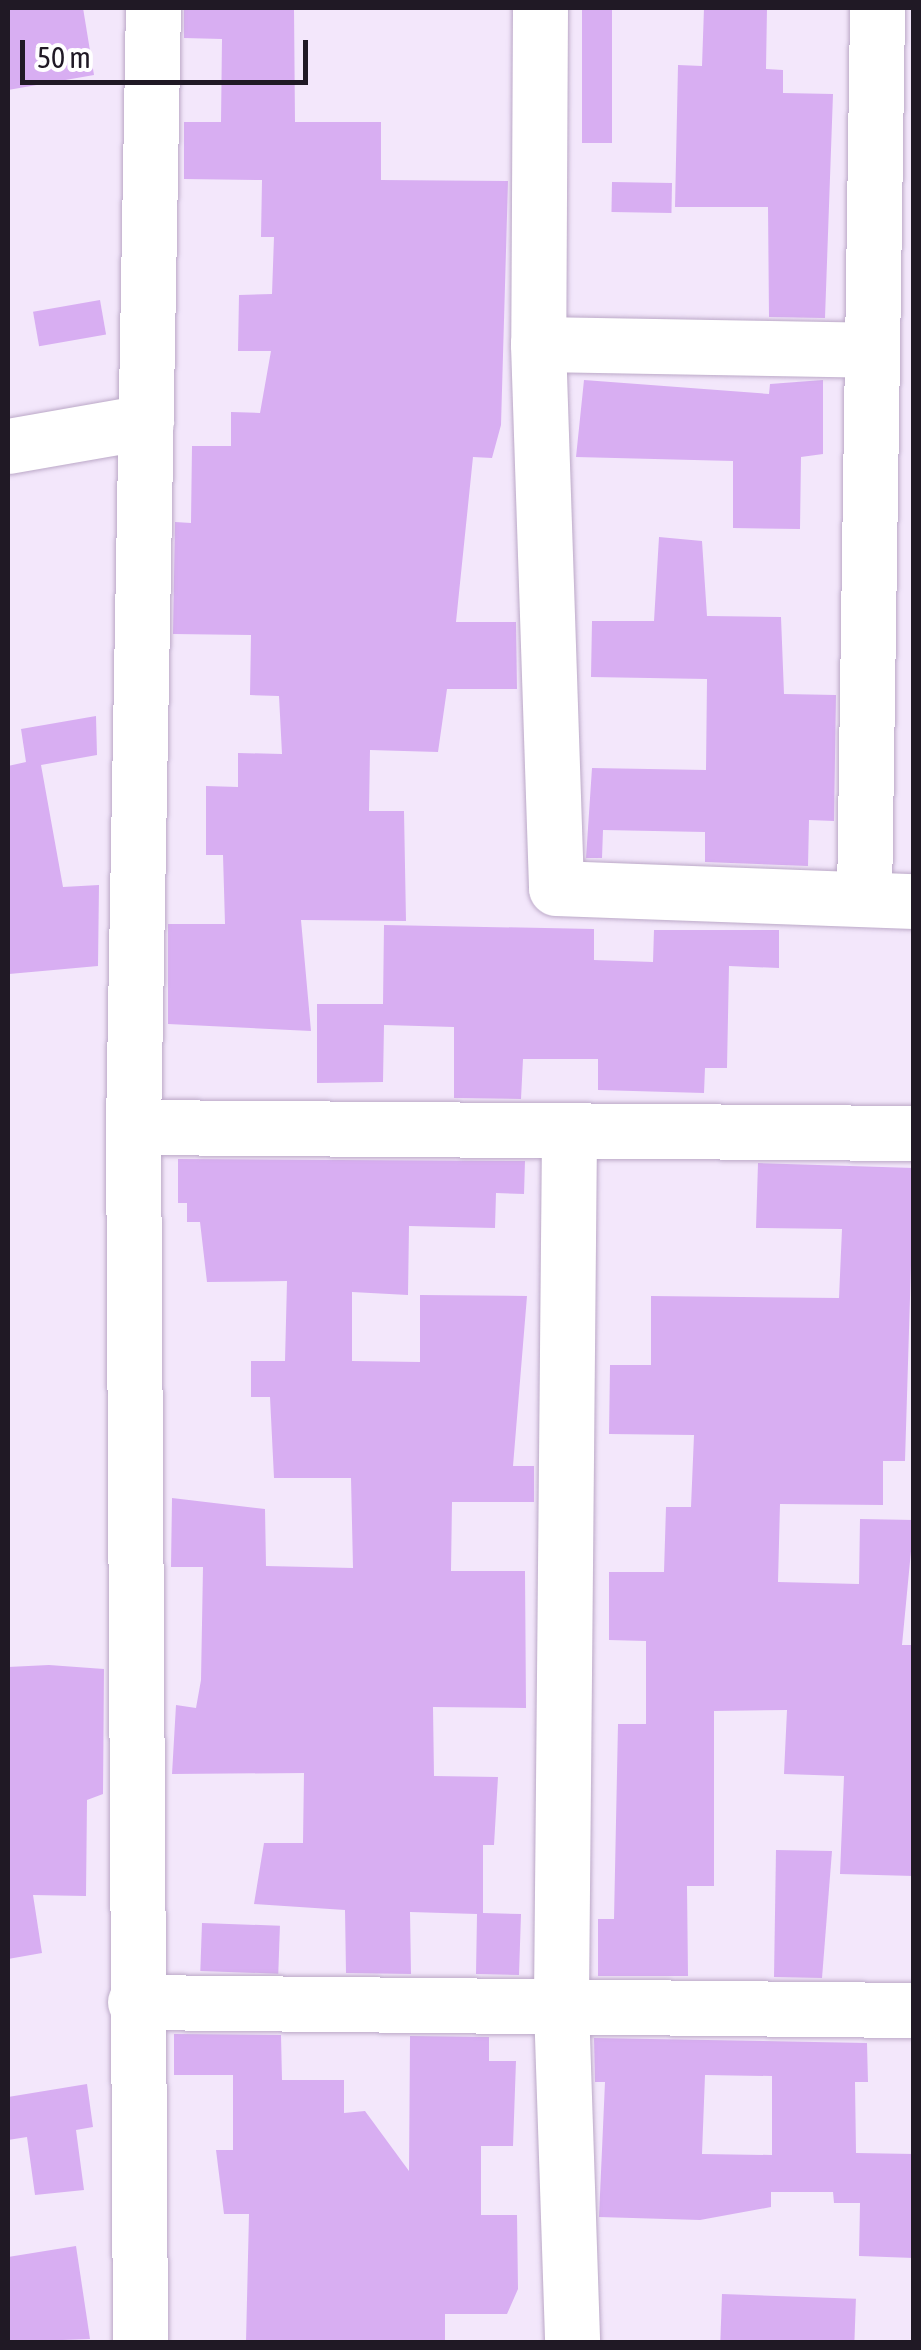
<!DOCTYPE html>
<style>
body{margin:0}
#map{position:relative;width:921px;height:2350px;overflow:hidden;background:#f3e7fb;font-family:"Asap Condensed",sans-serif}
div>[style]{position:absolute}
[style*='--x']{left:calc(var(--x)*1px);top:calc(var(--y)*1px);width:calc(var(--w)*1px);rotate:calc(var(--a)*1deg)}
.building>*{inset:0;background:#d8aef2;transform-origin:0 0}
.roads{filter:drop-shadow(0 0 2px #bba8c7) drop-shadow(0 0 2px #bba8c7)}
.minor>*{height:55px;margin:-27.5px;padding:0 27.5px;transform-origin:27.5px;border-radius:27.5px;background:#fff}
span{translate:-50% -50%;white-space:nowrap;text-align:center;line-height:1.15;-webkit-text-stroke:10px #fff;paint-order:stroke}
.frame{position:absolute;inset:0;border:10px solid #201925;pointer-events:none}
.scale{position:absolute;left:20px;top:40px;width:288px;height:45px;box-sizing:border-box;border:5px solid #201925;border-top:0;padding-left:12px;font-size:30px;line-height:35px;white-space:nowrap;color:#201925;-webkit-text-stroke:8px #fff;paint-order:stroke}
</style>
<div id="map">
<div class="building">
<i style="clip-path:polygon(8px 8px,83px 8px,94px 75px,8px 90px)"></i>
<i style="clip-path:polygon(184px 8px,294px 8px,295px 122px,381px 122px,381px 180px,508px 181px,501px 425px,492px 458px,473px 457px,456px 622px,516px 622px,517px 689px,447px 689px,438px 752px,370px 750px,369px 811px,404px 811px,406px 921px,301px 920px,311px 1031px,168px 1024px,168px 924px,225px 924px,223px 855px,206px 855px,206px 786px,238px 787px,238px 753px,282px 754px,279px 696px,250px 695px,251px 635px,173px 634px,175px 522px,191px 523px,192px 446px,231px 446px,231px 412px,260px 413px,271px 351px,238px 351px,239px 295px,272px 294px,274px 237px,261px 237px,262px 180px,184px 179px,184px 122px,221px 122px,222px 39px,184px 38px)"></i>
<i style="left:582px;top:8px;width:30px;height:135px"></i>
<i style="clip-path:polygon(704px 8px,767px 8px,766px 69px,783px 70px,783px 93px,833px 94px,825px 318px,769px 317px,768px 207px,675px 207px,678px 65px,702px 66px)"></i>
<i style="left:612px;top:182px;width:60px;height:30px;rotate:1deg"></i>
<i style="left:100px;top:300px;width:35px;height:68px;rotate:80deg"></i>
<i style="clip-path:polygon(584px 380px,769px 394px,770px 384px,823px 380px,823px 454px,801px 457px,800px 529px,733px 528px,733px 461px,576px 457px)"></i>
<i style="clip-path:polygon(659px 537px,702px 541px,707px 616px,781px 617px,784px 694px,836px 695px,834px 821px,809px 820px,808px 866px,705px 862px,705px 832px,603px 830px,602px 858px,586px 858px,592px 768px,706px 770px,707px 679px,591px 677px,592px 621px,654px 621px)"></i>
<i style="clip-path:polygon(96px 716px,97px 755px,41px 765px,63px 887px,99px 885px,98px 966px,9px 974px,8px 766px,26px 762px,21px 729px)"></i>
<i style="clip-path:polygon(384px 925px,594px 929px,594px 960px,653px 962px,654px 930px,779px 930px,779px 968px,729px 966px,727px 1068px,705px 1068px,704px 1093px,598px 1090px,598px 1059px,523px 1059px,521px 1099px,454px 1098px,454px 1027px,384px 1025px,383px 1082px,317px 1083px,317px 1004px,383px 1004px)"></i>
<i style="clip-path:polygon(178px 1159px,525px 1161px,524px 1194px,496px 1193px,495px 1228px,409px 1226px,408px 1295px,352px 1292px,352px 1361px,420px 1362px,420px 1295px,527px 1296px,513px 1466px,534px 1466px,534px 1502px,452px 1502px,451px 1571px,525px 1571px,526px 1708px,433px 1707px,434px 1776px,498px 1777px,494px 1845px,483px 1845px,483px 1913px,521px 1914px,519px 1975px,476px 1974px,477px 1914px,410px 1912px,411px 1974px,346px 1973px,345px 1910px,254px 1904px,264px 1843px,303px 1843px,304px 1773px,172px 1774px,176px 1705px,196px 1708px,201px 1680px,203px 1567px,171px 1567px,172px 1498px,265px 1509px,266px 1566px,353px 1568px,351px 1478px,274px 1478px,270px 1397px,251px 1397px,251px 1361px,285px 1361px,287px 1281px,207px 1282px,200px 1222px,187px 1222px,187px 1203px,178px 1203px)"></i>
<i style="clip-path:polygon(758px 1163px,914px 1168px,905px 1461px,883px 1461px,883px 1505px,780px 1504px,778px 1582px,859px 1584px,860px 1519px,914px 1520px,902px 1645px,914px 1645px,914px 1876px,840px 1874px,844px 1776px,784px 1774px,787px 1710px,714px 1711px,714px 1886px,687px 1886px,688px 1976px,598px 1976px,598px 1919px,614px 1919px,618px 1724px,646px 1724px,646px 1641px,609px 1640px,609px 1572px,664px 1572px,666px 1507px,691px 1507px,694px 1435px,609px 1434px,610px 1365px,651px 1365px,651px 1296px,839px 1298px,842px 1229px,756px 1228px)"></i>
<i style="clip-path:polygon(49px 1665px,104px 1669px,103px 1794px,87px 1800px,86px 1896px,33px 1895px,42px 1953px,8px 1959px,8px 1667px)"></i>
<i style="clip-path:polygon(776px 1850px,832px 1851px,822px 1978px,774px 1977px)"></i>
<i style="left:202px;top:1923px;width:78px;height:48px;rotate:2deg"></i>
<i style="clip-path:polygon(174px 2034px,281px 2035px,282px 2080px,344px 2080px,344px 2113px,365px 2111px,409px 2171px,410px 2036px,489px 2037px,489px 2061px,516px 2061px,513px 2146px,481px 2146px,481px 2215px,517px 2215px,518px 2289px,507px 2314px,445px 2314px,445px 2342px,246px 2342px,249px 2214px,224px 2214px,216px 2150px,233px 2150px,233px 2075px,174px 2075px)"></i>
<i style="clip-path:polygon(evenodd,594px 2038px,867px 2043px,868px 2082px,855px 2082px,856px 2153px,914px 2154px,914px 2258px,859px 2256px,860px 2203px,834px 2203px,833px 2192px,771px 2192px,771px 2207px,700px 2220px,599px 2217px,605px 2082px,595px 2082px,594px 2038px,705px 2075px,772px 2076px,772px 2155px,702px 2154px,705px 2075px)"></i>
<i style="clip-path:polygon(87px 2084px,93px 2127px,76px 2130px,84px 2190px,35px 2195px,27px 2137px,8px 2140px,8px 2097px)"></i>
<i style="clip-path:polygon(76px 2246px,90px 2339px,8px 2342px,8px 2257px)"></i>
<i style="left:722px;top:2294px;width:134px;height:48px;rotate:2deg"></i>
</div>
<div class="roads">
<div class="minor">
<i style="--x:540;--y:8;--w:336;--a:90.3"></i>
<i style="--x:538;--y:344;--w:544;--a:88.1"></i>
<i style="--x:556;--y:888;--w:358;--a:2.1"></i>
<i style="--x:538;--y:344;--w:334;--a:1"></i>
<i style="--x:8;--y:446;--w:140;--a:-9.9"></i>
<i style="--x:864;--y:898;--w:890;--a:-89.16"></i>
<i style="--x:133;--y:1127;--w:781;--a:0.44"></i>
<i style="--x:569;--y:1134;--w:872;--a:90.53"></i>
<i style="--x:561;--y:2006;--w:336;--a:88.1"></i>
<i style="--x:135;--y:2002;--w:779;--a:0.59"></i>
<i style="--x:140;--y:2342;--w:1215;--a:-90.33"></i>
<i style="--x:133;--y:1127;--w:1119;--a:-88.98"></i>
</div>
</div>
<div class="frame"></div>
<div class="scale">50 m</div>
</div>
